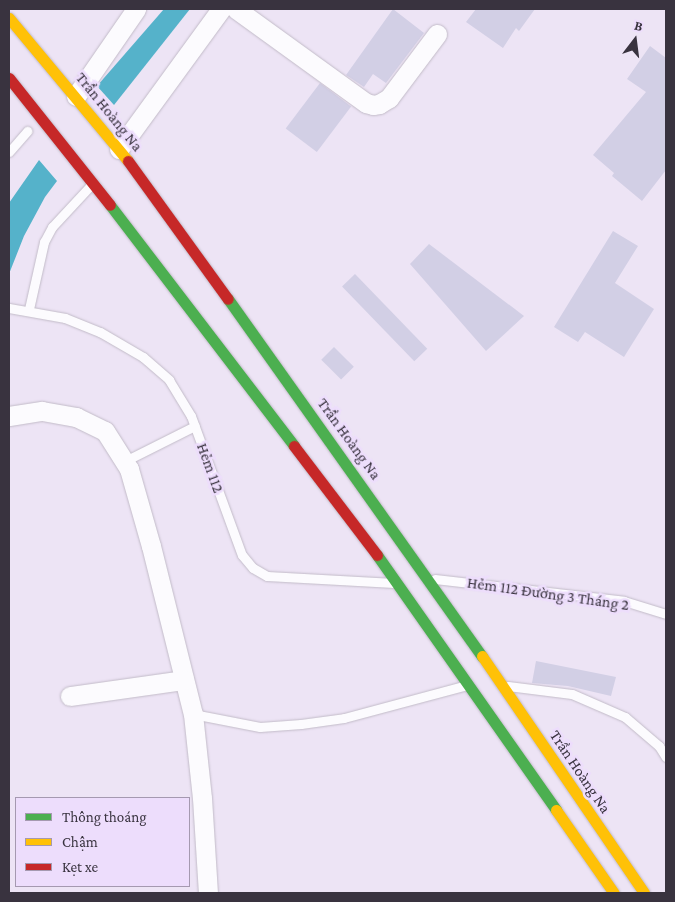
<!DOCTYPE html>
<meta charset="utf-8">
<style>
body{margin:0}
#map{position:relative;width:675px;height:902px;overflow:hidden;background:#ede4f5;font-family:"Crimson Pro",serif}
div>[style]{position:absolute}
[style*='--x']{left:calc(var(--x)*1px);top:calc(var(--y)*1px);width:calc(var(--w)*1px);rotate:calc(var(--a)*1deg)}
.water>*{inset:0;background:#55b2ca}
.building>*{inset:0;background:#d2cfe5;transform-origin:0 0}
.roads{filter:drop-shadow(0 0 1px #c2bbc8) drop-shadow(0 0 1px #c2bbc8)}
.lane>*{height:9px;margin:-4.5px;padding:0 4.5px;transform-origin:4.5px;border-radius:4.5px;background:#fcfbfe}
.street>*{height:19px;margin:-9.5px;padding:0 9.5px;transform-origin:9.5px;border-radius:9.5px;background:#fcfbfe}
.fast>*{height:11px;margin:-5.5px;padding:0 5.5px;transform-origin:5.5px;border-radius:5.5px;background:#4caf50}
.slow>*{height:11px;margin:-5.5px;padding:0 5.5px;transform-origin:5.5px;border-radius:5.5px;background:#ffc107}
.jam>*{height:11px;margin:-5.5px;padding:0 5.5px;transform-origin:5.5px;border-radius:5.5px;background:#c62828}
span{translate:-50% -50%;white-space:nowrap;text-align:center;line-height:1.15;-webkit-text-stroke:5px #edddfc;paint-order:stroke}
.street-label{font-size:16px;color:#39333f}
.frame{position:absolute;inset:0;border:10px solid #39333f;pointer-events:none}
.legend{position:absolute;left:15px;top:797px;width:175px;height:90px;box-sizing:border-box;background:#edddfc;border:1px solid #a599b0;margin:0;padding:6px 9px;list-style:none;font-size:15px;color:#39333f}
.legend li{display:flex;align-items:center;gap:10px;height:25px}
.legend b{width:25px;border:1px solid #a599b0}
.north{position:absolute;left:610px;top:15px;width:50px;height:50px;-webkit-text-stroke:4px #edddfc;paint-order:stroke;rotate:15deg;font-size:14px;font-weight:700;line-height:20px;text-align:center;color:#39333f}
.north::after{content:'';display:block;margin:auto;width:18px;height:22px;background:#39333f;clip-path:polygon(50% 0,100% 100%,50% 72%,0 100%)}
</style>
<div id="map">
<div class="water">
<i style="clip-path:polygon(164px 9px,190px 9px,114px 105px,97px 86px)"></i>
<i style="clip-path:polygon(39px 160px,57px 181px,45px 197px,24px 236px,9px 274px,9px 203px)"></i>
</div>
<div class="building">
<i style="clip-path:polygon(393px 9px,424px 33px,386px 83px,373px 74px,364px 87px,346px 75px)"></i>
<i style="clip-path:polygon(476px 9px,535px 9px,519px 31px,516px 28px,503px 48px,466px 22px)"></i>
<i style="clip-path:polygon(650px 46px,666px 58px,666px 170px,642px 201px,612px 176px,614px 173px,593px 155px,646px 92px,627px 79px)"></i>
<i style="left:320px;top:83px;width:39px;height:57px;rotate:37deg"></i>
<i style="clip-path:polygon(613px 231px,638px 246px,615px 283px,654px 309px,624px 357px,585px 332px,578px 342px,554px 327px)"></i>
<i style="clip-path:polygon(429px 244px,524px 316px,486px 351px,410px 264px)"></i>
<i style="left:355px;top:274px;width:104px;height:18px;rotate:46deg"></i>
<i style="left:334px;top:347px;width:28px;height:18px;rotate:45deg"></i>
<i style="clip-path:polygon(536px 661px,616px 677px,611px 696px,568px 686px,532px 683px)"></i>
</div>
<div class="roads">
<div class="lane">
<i style="--x:9;--y:152;--w:28;--a:-49"></i>
<i style="--x:9;--y:308;--w:57;--a:10.1"></i>
<i style="--x:65;--y:318;--w:38;--a:22"></i>
<i style="--x:100;--y:332;--w:50;--a:30.2"></i>
<i style="--x:143;--y:357;--w:35;--a:41"></i>
<i style="--x:169;--y:380;--w:42;--a:58.6"></i>
<i style="--x:191;--y:416;--w:148;--a:69.9"></i>
<i style="--x:242;--y:555;--w:17;--a:50"></i>
<i style="--x:253;--y:568;--w:16;--a:30"></i>
<i style="--x:267;--y:576;--w:127;--a:3.2"></i>
<i style="--x:29;--y:309;--w:69;--a:-77.4"></i>
<i style="--x:44;--y:242;--w:17;--a:-62"></i>
<i style="--x:52;--y:227;--w:59;--a:-47.1"></i>
<i style="--x:125;--y:461;--w:78;--a:-26.6"></i>
<i style="--x:435;--y:579;--w:190;--a:6.6"></i>
<i style="--x:624;--y:601;--w:44;--a:17.2"></i>
<i style="--x:508;--y:686;--w:64;--a:7.1"></i>
<i style="--x:572;--y:694;--w:58;--a:23.5"></i>
<i style="--x:625;--y:717;--w:45;--a:40.5"></i>
<i style="--x:659;--y:746;--w:13;--a:58"></i>
<i style="--x:193;--y:714;--w:68;--a:11"></i>
<i style="--x:260;--y:727;--w:41;--a:-4.2"></i>
<i style="--x:301;--y:724;--w:43;--a:-7.9"></i>
<i style="--x:344;--y:718;--w:127;--a:-15"></i>
</div>
<div class="street">
<i style="--x:236;--y:9;--w:160;--a:35.9"></i>
<i style="--x:366;--y:103;--w:7;--a:16"></i>
<i style="--x:373;--y:105;--w:6;--a:-9"></i>
<i style="--x:379;--y:104;--w:12;--a:-31"></i>
<i style="--x:389;--y:98;--w:80;--a:-53.1"></i>
<i style="--x:76;--y:96;--w:106;--a:-55.4"></i>
<i style="--x:119;--y:149;--w:173;--a:-53.9"></i>
<i style="--x:9;--y:416;--w:33;--a:-9"></i>
<i style="--x:42;--y:411;--w:35;--a:10"></i>
<i style="--x:76;--y:417;--w:32;--a:26"></i>
<i style="--x:105;--y:431;--w:45;--a:57.7"></i>
<i style="--x:129;--y:469;--w:80;--a:74.1"></i>
<i style="--x:151;--y:546;--w:173;--a:76"></i>
<i style="--x:193;--y:714;--w:84;--a:83.9"></i>
<i style="--x:202;--y:798;--w:95;--a:86.4"></i>
<i style="--x:70;--y:696;--w:115;--a:-8"></i>
</div>
<div class="fast">
<i style="--x:110;--y:205;--w:303;--a:52.6"></i>
<i style="--x:228;--y:299;--w:438;--a:54.6"></i>
<i style="--x:377;--y:555;--w:312;--a:54.9"></i>
</div>
<div class="slow">
<i style="--x:9;--y:18;--w:186;--a:50.2"></i>
<i style="--x:482;--y:656;--w:287;--a:55.6"></i>
<i style="--x:556;--y:810;--w:101;--a:55.1"></i>
</div>
<div class="jam">
<i style="--x:9;--y:78;--w:162;--a:51.5"></i>
<i style="--x:128;--y:161;--w:170;--a:54.1"></i>
<i style="--x:294;--y:446;--w:137;--a:52.7"></i>
</div>
</div>
<div class="street-label">
<span style="left:109px;top:112px;rotate:51deg">Trần Hoàng Na</span>
<span style="left:349px;top:439px;rotate:54deg">Trần Hoàng Na</span>
<span style="left:210px;top:468px;rotate:70deg">Hẻm 112</span>
<span style="left:548px;top:594px;rotate:8deg">Hẻm 112 Đường 3 Tháng 2</span>
<span style="left:580px;top:772px;rotate:56deg">Trần Hoàng Na</span>
</div>
<div class="frame"></div>
<ul class="legend">
<li><b style="height:6px;background:#4caf50"></b>Thông thoáng</li>
<li><b style="height:6px;background:#ffc107"></b>Chậm</li>
<li><b style="height:6px;background:#c62828"></b>Kẹt xe</li>
</ul>
<div class="north">B</div>
</div>
